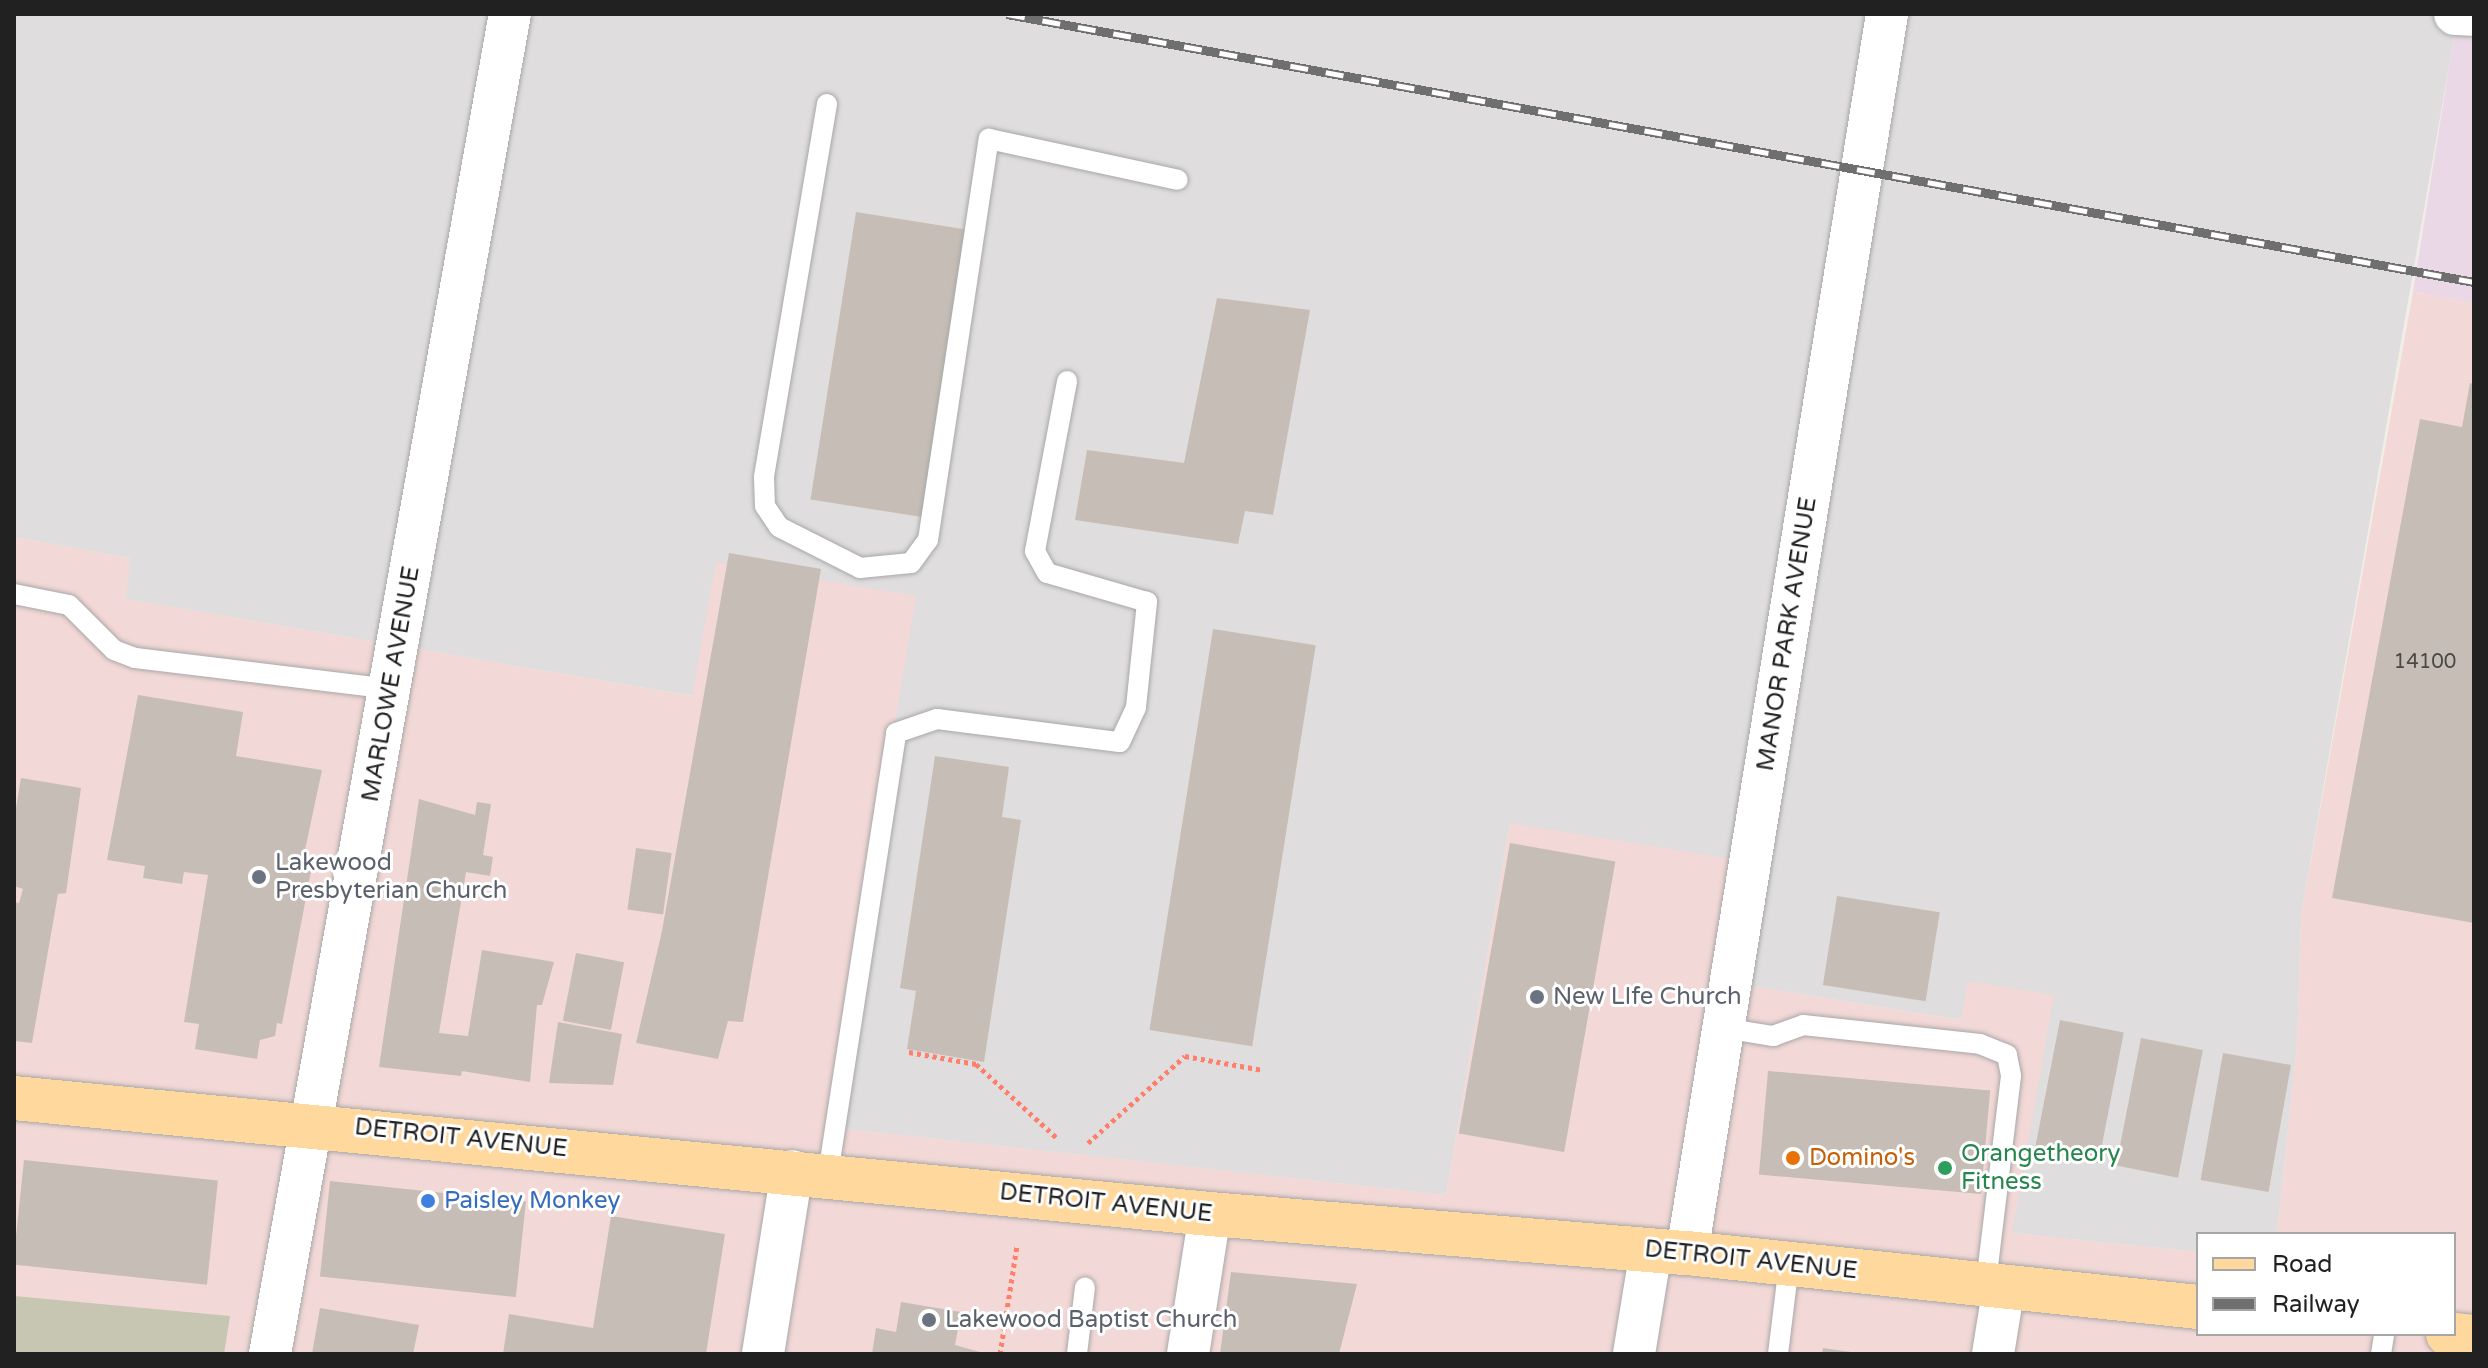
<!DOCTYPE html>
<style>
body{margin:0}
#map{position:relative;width:2488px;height:1368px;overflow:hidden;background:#f1eee7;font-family:"Varela Round",sans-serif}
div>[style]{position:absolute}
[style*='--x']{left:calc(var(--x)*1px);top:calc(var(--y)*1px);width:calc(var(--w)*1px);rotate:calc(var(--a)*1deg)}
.residential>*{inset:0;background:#dfdddd}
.commercial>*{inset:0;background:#f2d8d6}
.industrial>*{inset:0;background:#ebd8e7}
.construction>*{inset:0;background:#c6c6b2}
.building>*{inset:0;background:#c6beb6;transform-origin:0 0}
.path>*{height:5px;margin-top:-2.5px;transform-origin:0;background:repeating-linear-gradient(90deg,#ff7f6a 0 4px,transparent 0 8px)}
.roads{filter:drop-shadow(0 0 2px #a8a8a8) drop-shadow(0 0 2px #a8a8a8)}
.lane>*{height:20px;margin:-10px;padding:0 10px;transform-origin:10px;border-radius:10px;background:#fff}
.street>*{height:42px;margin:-21px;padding:0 21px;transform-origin:21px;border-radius:21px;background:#fff}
.primary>*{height:44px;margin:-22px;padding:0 22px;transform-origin:22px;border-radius:22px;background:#ffd89e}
.rail>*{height:9px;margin-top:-4.5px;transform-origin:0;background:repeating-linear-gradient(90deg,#fff 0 18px,#6f6f6f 0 36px);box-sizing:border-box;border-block:2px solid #6f6f6f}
.dots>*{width:22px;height:22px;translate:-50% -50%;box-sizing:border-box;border:4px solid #fff;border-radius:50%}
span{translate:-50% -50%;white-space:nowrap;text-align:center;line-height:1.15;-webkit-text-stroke:6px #fff;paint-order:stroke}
.number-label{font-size:20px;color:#4a4846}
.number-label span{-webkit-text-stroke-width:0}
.street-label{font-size:24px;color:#212121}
.worship-label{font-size:24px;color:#5b616d}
.left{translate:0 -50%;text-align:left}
.leisure-label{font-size:24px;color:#27864d}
.food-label{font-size:24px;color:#c56008}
.shop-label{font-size:24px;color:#366cbe}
.frame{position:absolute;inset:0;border:16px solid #212121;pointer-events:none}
.legend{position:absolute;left:2196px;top:1232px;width:260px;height:104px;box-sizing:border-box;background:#fff;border:2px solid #a6a6a6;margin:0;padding:10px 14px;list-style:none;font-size:24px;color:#212121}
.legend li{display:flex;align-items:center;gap:16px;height:40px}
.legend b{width:40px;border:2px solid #a6a6a6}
</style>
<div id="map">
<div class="residential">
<i style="clip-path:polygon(14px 14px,2474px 14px,2474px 39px,2454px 37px,2301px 916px,2297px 1045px,2277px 1234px,2198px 1234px,2198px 1252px,2012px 1233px,1962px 1020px,1738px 984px,1510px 823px,1446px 1195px,827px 1127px,693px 696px,125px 599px,130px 558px,14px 537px)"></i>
</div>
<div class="commercial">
<i style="clip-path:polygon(2413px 292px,2474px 303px,2474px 1354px,14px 1354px,14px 537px,130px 558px,126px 599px,692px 696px,716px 562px,916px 596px,828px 1127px,1446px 1195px,1510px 823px,1757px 863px,1738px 984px,1961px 1020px,1968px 981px,2054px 995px,2012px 1233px,2198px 1252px,2198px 1334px,2454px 1334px,2454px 1234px,2277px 1234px,2297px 1045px,2301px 916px)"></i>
</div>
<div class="industrial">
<i style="clip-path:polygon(2454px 36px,2474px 39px,2474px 303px,2413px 292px)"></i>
</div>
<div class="construction">
<i style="clip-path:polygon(14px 1296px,230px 1316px,224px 1354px,14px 1354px)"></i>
</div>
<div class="building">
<i style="left:856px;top:212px;width:113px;height:291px;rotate:9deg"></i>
<i style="clip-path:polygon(1217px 298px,1310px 310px,1273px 515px,1245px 511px,1238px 544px,1075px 520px,1087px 450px,1184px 463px)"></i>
<i style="clip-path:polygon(2470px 383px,2474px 384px,2474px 923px,2332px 898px,2420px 419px,2462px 427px)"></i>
<i style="clip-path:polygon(729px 553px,821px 569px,743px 1022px,728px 1021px,718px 1059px,636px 1043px,662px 931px)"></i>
<i style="left:1213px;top:629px;width:104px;height:406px;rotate:9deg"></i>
<i style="clip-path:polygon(138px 695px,243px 712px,236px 756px,322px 770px,302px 864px,312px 866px,282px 1024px,277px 1023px,275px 1036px,260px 1040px,257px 1059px,195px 1049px,199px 1024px,184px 1022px,208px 875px,184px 872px,182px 884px,143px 878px,145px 866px,107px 860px)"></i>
<i style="clip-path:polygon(935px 756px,1009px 767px,1002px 817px,1021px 820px,984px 1062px,907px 1049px,916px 991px,900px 988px)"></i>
<i style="clip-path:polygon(21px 778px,81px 788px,66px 893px,58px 894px,32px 1043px,14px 1041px,14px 902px,19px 903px,23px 889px,14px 886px,14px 820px)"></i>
<i style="clip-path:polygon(419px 799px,475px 815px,477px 802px,491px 804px,483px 855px,493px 857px,490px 876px,466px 872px,439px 1033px,468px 1036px,482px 950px,554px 962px,542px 1005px,537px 1005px,530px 1082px,462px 1071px,461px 1076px,379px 1067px)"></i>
<i style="left:1510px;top:843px;width:107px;height:295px;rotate:10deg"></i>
<i style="left:636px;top:848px;width:36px;height:62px;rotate:8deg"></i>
<i style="left:1837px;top:896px;width:104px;height:90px;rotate:9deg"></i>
<i style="left:576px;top:953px;width:49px;height:69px;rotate:11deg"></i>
<i style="left:2060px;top:1020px;width:65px;height:133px;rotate:11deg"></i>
<i style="clip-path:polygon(558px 1022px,622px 1034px,613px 1085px,549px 1083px)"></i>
<i style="left:2141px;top:1038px;width:63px;height:130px;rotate:11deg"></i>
<i style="left:2223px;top:1053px;width:69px;height:129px;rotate:10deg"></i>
<i style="left:1768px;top:1071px;width:223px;height:104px;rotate:5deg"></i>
<i style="left:24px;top:1160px;width:195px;height:105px;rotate:6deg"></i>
<i style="left:330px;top:1181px;width:197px;height:96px;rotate:6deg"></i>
<i style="clip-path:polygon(611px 1216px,725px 1234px,706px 1354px,503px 1354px,509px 1314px,593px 1328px)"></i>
<i style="clip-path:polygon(1231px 1272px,1357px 1284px,1339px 1354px,1220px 1354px)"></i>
<i style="clip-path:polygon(901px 1302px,961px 1312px,955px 1345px,987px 1354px,872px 1354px,876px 1328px,896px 1332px)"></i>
<i style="clip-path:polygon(320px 1308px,419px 1325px,413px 1354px,312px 1354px)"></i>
<i style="clip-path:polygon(1823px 1348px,1851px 1352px,1851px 1354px,1822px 1354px)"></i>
</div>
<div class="path">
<i style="--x:909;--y:1052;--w:68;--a:10.2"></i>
<i style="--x:976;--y:1064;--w:111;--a:42.4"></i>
<i style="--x:1088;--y:1143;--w:130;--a:-41.9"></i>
<i style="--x:1185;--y:1056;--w:79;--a:10.2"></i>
<i style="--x:1000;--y:1354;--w:110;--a:-81.1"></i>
</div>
<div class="roads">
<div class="lane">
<i style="--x:827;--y:104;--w:379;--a:99.6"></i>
<i style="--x:764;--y:478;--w:28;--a:88"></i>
<i style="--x:765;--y:506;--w:25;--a:56"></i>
<i style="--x:779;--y:527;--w:91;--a:26.8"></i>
<i style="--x:860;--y:568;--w:51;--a:-5.6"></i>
<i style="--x:911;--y:563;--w:29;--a:-54"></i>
<i style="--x:928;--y:540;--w:406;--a:-81.4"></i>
<i style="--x:989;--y:139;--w:193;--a:12.2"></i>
<i style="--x:14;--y:594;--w:56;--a:11.3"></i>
<i style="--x:69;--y:605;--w:64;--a:45"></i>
<i style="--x:114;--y:650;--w:22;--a:21"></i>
<i style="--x:135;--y:658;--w:257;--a:6.9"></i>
<i style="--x:1723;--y:1028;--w:51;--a:9.1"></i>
<i style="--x:1773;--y:1036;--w:32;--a:-20"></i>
<i style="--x:1803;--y:1025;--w:178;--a:6.1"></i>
<i style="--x:1980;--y:1044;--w:29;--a:22"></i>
<i style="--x:2007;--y:1055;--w:21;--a:79"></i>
<i style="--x:2011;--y:1076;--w:209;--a:96.9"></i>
<i style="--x:828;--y:1174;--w:446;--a:-81.2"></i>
<i style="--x:896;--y:733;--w:43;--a:-18.9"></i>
<i style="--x:937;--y:719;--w:184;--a:7.2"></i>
<i style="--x:1120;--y:742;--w:38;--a:-65"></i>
<i style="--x:1136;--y:707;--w:106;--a:-84"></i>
<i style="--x:1147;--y:602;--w:104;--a:-163.8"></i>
<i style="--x:1047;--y:573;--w:25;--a:-119"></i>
<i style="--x:1035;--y:551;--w:173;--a:-79.3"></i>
<i style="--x:1077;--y:1354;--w:67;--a:-83.2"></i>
<i style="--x:1778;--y:1354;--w:91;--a:-83"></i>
<i style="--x:2381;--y:1354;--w:20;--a:-81"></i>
</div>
<div class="street">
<i style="--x:2455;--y:14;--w:19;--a:3"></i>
<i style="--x:1687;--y:1253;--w:1255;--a:-80.83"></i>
<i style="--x:270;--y:1354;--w:1361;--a:-79.85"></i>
<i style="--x:763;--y:1354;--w:185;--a:-81"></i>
<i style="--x:1188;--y:1354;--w:142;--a:-81.1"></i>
<i style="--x:1634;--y:1354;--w:105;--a:-80.7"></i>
<i style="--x:1993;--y:1354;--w:69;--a:-80.8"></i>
</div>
<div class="primary">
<i style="--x:14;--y:1098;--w:1202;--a:5.54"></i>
<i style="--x:1210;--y:1214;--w:479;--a:4.7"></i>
<i style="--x:1687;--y:1253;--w:514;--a:6.03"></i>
<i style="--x:2448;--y:1334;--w:26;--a:7"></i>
</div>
</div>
<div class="rail">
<i style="--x:1007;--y:14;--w:1491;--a:10.35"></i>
</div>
<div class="dots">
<i style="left:259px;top:877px;background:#6b7280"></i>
<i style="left:1537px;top:997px;background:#6b7280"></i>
<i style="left:1793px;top:1158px;background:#e8710a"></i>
<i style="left:1945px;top:1168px;background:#2e9e5b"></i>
<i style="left:428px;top:1201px;background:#3f7fe0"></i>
<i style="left:929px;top:1320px;background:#6b7280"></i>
</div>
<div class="number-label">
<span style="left:2425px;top:662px">14100</span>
</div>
<div class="street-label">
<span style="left:1787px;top:634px;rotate:-81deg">MANOR PARK AVENUE</span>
<span style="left:391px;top:684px;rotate:-80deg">MARLOWE AVENUE</span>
<span style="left:461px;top:1138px;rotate:6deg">DETROIT AVENUE</span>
<span style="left:1106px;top:1203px;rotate:6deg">DETROIT AVENUE</span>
<span style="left:1751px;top:1260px;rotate:6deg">DETROIT AVENUE</span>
</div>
<div class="worship-label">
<span class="left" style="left:275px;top:877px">Lakewood<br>Presbyterian Church</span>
<span class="left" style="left:1553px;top:997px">New LIfe Church</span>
<span class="left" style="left:945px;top:1320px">Lakewood Baptist Church</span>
</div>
<div class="leisure-label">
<span class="left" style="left:1961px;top:1168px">Orangetheory<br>Fitness</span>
</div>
<div class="food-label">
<span class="left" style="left:1809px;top:1158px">Domino's</span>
</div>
<div class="shop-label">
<span class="left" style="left:444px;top:1201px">Paisley Monkey</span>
</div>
<div class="frame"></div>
<ul class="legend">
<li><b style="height:10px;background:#ffd89e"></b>Road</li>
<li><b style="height:10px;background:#6f6f6f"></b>Railway</li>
</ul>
</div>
